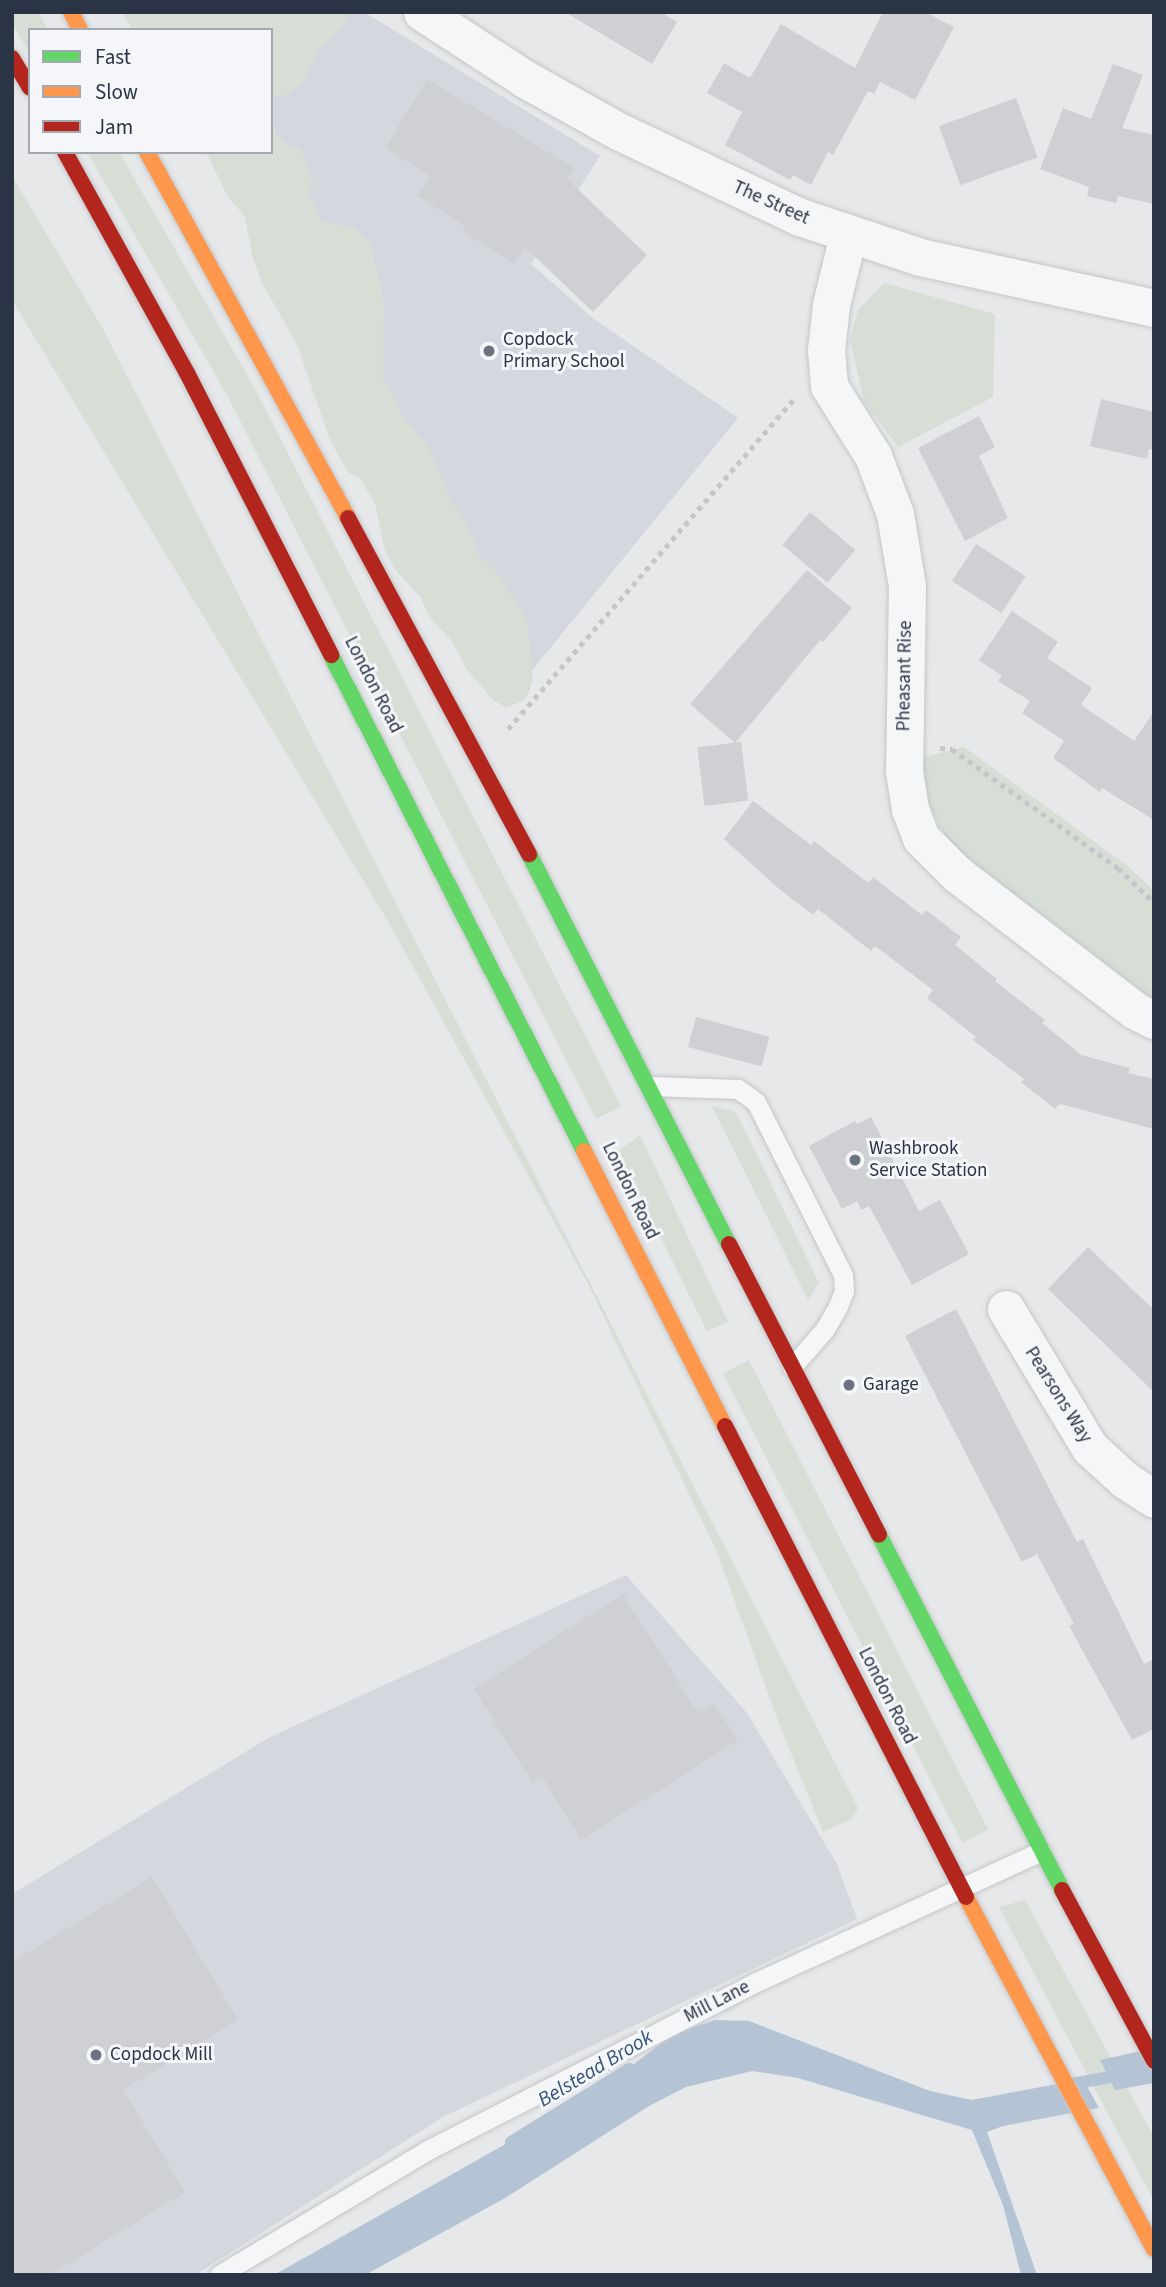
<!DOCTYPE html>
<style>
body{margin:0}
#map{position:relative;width:1166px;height:2287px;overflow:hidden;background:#e6e8ea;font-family:"Source Sans 3",sans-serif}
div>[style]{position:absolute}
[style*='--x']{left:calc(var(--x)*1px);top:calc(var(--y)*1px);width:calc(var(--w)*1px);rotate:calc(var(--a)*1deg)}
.built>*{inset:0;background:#d4d7dd}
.green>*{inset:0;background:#d6ded6;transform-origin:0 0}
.water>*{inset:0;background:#b4c4d5}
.stream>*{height:12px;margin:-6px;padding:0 6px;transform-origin:6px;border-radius:6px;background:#b4c4d5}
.building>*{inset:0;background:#ced0d3;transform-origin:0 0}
.path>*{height:4.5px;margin-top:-2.25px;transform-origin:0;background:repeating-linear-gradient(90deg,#c5c6ca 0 5px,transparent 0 10px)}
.roads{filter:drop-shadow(0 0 2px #c4c6c8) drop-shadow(0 0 2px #c4c6c8)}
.lane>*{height:19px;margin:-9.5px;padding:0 9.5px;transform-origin:9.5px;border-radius:9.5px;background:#f5f6f7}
.street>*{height:37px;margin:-18.5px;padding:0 18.5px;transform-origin:18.5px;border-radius:18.5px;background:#f5f6f7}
.fast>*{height:16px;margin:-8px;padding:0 8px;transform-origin:8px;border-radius:8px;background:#63d668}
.slow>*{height:16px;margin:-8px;padding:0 8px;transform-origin:8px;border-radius:8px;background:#ff974d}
.jam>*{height:16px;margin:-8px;padding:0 8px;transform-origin:8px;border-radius:8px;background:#b3261e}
.dots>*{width:19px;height:19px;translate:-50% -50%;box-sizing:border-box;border:4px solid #f4f6f9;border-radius:50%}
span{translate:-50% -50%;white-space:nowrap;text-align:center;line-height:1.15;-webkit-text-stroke:6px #f4f6f9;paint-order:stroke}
.street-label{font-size:19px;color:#2b3445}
.poi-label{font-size:19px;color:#2b3445}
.left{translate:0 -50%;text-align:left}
.water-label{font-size:21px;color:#34527a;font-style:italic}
.frame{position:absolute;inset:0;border:14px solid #2b3445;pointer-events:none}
.legend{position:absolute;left:28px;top:28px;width:245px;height:126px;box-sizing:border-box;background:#f4f6f9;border:2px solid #a4a8b1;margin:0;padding:9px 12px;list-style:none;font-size:21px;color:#2b3445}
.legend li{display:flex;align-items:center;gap:14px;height:35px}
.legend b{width:35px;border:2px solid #a4a8b1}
</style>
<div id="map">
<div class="built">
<i style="clip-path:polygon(258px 12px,364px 12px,600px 156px,531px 264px,594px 319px,738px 418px,511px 696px,271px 152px,271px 30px)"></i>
<i style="clip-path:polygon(626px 1575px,747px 1713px,837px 1864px,857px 1919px,443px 2117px,195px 2275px,12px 2275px,12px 1894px,270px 1737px)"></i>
</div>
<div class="green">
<i style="clip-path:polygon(12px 12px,38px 12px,48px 30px,30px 30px,30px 54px,12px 24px)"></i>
<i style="clip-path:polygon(121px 12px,350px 12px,344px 26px,318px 50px,304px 81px,288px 94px,273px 97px,271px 106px,271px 30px,133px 30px)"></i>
<i style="clip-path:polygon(271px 114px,277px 136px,286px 144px,300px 149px,304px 156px,312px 182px,309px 194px,321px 221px,356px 228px,371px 245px,384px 302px,383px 378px,406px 421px,429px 448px,451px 500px,468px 524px,479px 556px,498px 574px,527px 619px,533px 678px,529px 693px,522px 701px,506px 708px,492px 699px,466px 668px,451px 640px,429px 617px,421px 598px,394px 568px,385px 550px,375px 504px,360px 478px,348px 472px,329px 438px,297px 344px,263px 285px,253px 259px,245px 217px,227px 195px,206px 152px,271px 152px)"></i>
<i style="clip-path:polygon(87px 152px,119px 152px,253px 385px,621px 1106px,596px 1119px,227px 395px)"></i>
<i style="clip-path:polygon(12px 176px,103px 329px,858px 1808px,852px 1819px,823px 1832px,778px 1721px,717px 1552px,587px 1282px,389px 923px,12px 300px)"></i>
<i style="clip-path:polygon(884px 283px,995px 314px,993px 397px,898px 447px,864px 401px,850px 340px,858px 310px)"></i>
<i style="clip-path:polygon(964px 747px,1128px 866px,1154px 891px,1154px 1000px,952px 848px,928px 803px,921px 758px)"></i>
<i style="clip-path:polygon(712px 1106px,736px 1112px,819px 1283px,808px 1300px)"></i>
<i style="clip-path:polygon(640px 1135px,728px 1322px,707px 1331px,618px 1151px)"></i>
<i style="left:749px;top:1360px;width:527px;height:29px;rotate:63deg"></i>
<i style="clip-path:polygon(1025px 1900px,1154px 2137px,1154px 2201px,999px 1907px)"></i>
</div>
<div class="water">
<i style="clip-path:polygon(716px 2020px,749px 2021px,930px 2091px,972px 2100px,1083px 2079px,1099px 2108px,1003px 2126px,987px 2132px,1037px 2275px,1021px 2275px,1003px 2205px,972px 2130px,798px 2078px,752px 2071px,686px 2087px,649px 2106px,507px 2197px,365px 2275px,274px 2275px,594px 2094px,675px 2033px)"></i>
<i style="clip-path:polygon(1154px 2048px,1154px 2083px,1115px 2090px,1100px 2060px)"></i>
</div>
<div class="stream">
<i style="--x:1071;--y:2084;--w:52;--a:-10"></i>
<i style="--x:511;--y:2142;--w:139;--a:-31.7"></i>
</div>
<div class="building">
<i style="clip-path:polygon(565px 12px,661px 12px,677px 22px,652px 64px)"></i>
<i style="clip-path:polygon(883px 12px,925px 12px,954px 27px,915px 100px,880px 82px,874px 94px,868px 91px,833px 155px,828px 152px,811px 185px,793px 175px,790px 180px,725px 145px,742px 112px,707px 93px,724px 63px,750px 78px,781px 24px,855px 68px)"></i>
<i style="clip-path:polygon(1113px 64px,1143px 75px,1122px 128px,1154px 135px,1154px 204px,1118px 196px,1116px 203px,1087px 196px,1089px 187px,1040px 169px,1063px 108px,1091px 119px)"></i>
<i style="clip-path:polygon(427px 79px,574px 168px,567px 179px,647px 255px,593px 312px,525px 247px,514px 264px,462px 231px,466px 226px,417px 196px,430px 176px,385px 148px)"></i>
<i style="left:1016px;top:98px;width:63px;height:82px;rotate:70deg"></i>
<i style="clip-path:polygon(1101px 399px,1154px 412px,1154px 450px,1149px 449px,1147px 459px,1090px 446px)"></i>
<i style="clip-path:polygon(979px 416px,995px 447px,979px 456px,1008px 518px,965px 541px,918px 448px)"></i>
<i style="left:810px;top:512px;width:59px;height:43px;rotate:40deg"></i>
<i style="left:976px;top:544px;width:59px;height:44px;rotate:33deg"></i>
<i style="clip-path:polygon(807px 570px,852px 608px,823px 642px,820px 640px,735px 743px,690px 704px)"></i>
<i style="clip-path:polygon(1012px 611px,1058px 642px,1047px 658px,1092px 688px,1081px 705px,1134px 741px,1154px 711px,1154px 820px,1102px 788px,1100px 792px,1053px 758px,1064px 741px,1022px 713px,1030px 701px,998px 681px,1002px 676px,979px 660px)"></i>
<i style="left:741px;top:742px;width:59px;height:44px;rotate:83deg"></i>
<i style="clip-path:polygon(753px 801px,811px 845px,814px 841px,868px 883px,873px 877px,922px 915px,926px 910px,961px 937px,955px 945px,997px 979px,995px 981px,1045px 1020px,1042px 1023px,1081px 1055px,1130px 1068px,1128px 1073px,1154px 1079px,1154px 1129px,1060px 1104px,1055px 1109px,1021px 1082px,1024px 1079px,973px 1040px,976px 1037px,927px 998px,933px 990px,875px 946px,871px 951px,818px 909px,813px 915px,778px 888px,724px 839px)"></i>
<i style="left:696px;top:1017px;width:76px;height:31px;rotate:15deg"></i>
<i style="clip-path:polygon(871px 1117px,919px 1211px,940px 1200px,969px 1254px,912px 1285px,869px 1206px,861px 1210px,857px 1201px,842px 1209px,809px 1146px,855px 1121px,857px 1124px)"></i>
<i style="clip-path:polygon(1088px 1247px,1154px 1310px,1154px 1392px,1048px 1289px)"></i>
<i style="clip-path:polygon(956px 1309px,1077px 1542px,1083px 1539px,1144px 1664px,1154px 1659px,1154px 1729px,1132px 1740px,1069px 1626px,1074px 1624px,1037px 1554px,1022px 1562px,905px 1336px)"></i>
<i style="clip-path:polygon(623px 1594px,698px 1713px,714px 1703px,738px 1740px,581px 1840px,542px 1776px,532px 1782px,474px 1689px)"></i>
<i style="clip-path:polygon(152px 1877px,238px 2020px,123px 2090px,185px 2192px,50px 2275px,12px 2275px,12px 1962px)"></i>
</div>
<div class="path">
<i style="--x:508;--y:729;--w:435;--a:-49.1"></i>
<i style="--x:940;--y:748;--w:12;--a:5"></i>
<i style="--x:952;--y:749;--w:204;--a:35.6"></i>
<i style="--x:1118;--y:868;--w:50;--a:43.4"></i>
</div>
<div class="roads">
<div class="lane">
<i style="--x:649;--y:1086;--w:89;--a:1.9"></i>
<i style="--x:738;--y:1089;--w:22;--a:36"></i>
<i style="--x:756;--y:1102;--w:194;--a:63.3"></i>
<i style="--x:843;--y:1275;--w:16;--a:86"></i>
<i style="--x:844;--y:1291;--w:18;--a:112"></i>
<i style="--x:837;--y:1308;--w:24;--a:120"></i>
<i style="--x:825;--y:1329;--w:50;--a:131"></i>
<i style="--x:219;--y:2275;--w:241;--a:-30.9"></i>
<i style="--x:426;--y:2151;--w:364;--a:-27.1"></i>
<i style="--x:750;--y:1985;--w:320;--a:-24.7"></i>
</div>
<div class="street">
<i style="--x:422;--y:12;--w:123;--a:33"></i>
<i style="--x:525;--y:79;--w:109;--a:29.2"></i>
<i style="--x:620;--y:132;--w:199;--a:25.3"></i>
<i style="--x:800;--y:217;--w:126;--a:18.4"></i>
<i style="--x:920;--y:257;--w:239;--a:12.3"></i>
<i style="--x:848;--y:235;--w:72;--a:103.7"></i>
<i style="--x:831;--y:305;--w:45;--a:96.3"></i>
<i style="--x:826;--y:350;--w:36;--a:85"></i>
<i style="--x:829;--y:386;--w:83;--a:57.8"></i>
<i style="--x:873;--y:456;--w:62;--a:69.2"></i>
<i style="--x:895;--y:514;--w:73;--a:80.5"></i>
<i style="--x:907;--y:586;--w:185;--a:90.9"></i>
<i style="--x:904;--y:771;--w:38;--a:81"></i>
<i style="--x:910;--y:809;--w:31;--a:69"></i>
<i style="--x:921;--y:838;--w:51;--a:45"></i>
<i style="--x:957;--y:874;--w:223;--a:37.5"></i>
<i style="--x:1134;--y:1010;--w:22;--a:27"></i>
<i style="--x:1006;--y:1309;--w:162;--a:58.9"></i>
<i style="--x:1090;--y:1448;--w:47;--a:42.4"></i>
<i style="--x:1125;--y:1480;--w:35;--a:33"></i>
</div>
<div class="fast">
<i style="--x:331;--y:655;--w:557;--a:62.97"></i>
<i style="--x:529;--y:854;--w:438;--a:62.9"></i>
<i style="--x:879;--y:1535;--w:399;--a:62.7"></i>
</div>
<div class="slow">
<i style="--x:71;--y:12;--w:20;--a:63"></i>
<i style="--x:147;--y:152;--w:418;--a:61.2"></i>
<i style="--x:584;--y:1151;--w:309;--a:62.9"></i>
<i style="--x:966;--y:1897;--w:399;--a:61.9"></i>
</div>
<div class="jam">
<i style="--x:12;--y:58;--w:35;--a:59"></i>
<i style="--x:65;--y:152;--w:252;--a:61.1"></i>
<i style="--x:187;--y:373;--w:317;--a:62.9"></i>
<i style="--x:348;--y:518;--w:382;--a:61.7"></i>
<i style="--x:729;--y:1244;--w:327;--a:62.7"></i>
<i style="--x:725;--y:1426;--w:529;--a:62.9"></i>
<i style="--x:1062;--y:1890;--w:194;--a:61.7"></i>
</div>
</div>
<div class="dots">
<i style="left:489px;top:351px;background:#6c737f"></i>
<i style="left:855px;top:1160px;background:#6c737f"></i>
<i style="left:849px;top:1385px;background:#6c737f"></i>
<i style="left:96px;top:2055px;background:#6c737f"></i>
</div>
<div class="street-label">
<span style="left:771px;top:203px;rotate:24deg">The Street</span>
<span style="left:905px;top:676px;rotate:-89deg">Pheasant Rise</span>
<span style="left:373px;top:685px;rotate:63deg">London Road</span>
<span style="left:630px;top:1191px;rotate:64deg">London Road</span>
<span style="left:1058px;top:1395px;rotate:58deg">Pearsons Way</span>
<span style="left:887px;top:1696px;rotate:63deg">London Road</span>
<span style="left:717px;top:2002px;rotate:-27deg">Mill Lane</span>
</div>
<div class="poi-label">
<span class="left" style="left:503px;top:351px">Copdock<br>Primary School</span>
<span class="left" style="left:869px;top:1160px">Washbrook<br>Service Station</span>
<span class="left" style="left:863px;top:1385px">Garage</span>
<span class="left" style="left:110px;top:2055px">Copdock Mill</span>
</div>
<div class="water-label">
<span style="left:595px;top:2068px;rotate:-31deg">Belstead Brook</span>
</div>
<div class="frame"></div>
<ul class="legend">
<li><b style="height:9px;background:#63d668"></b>Fast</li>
<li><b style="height:9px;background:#ff974d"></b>Slow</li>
<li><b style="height:9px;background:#b3261e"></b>Jam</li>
</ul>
</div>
